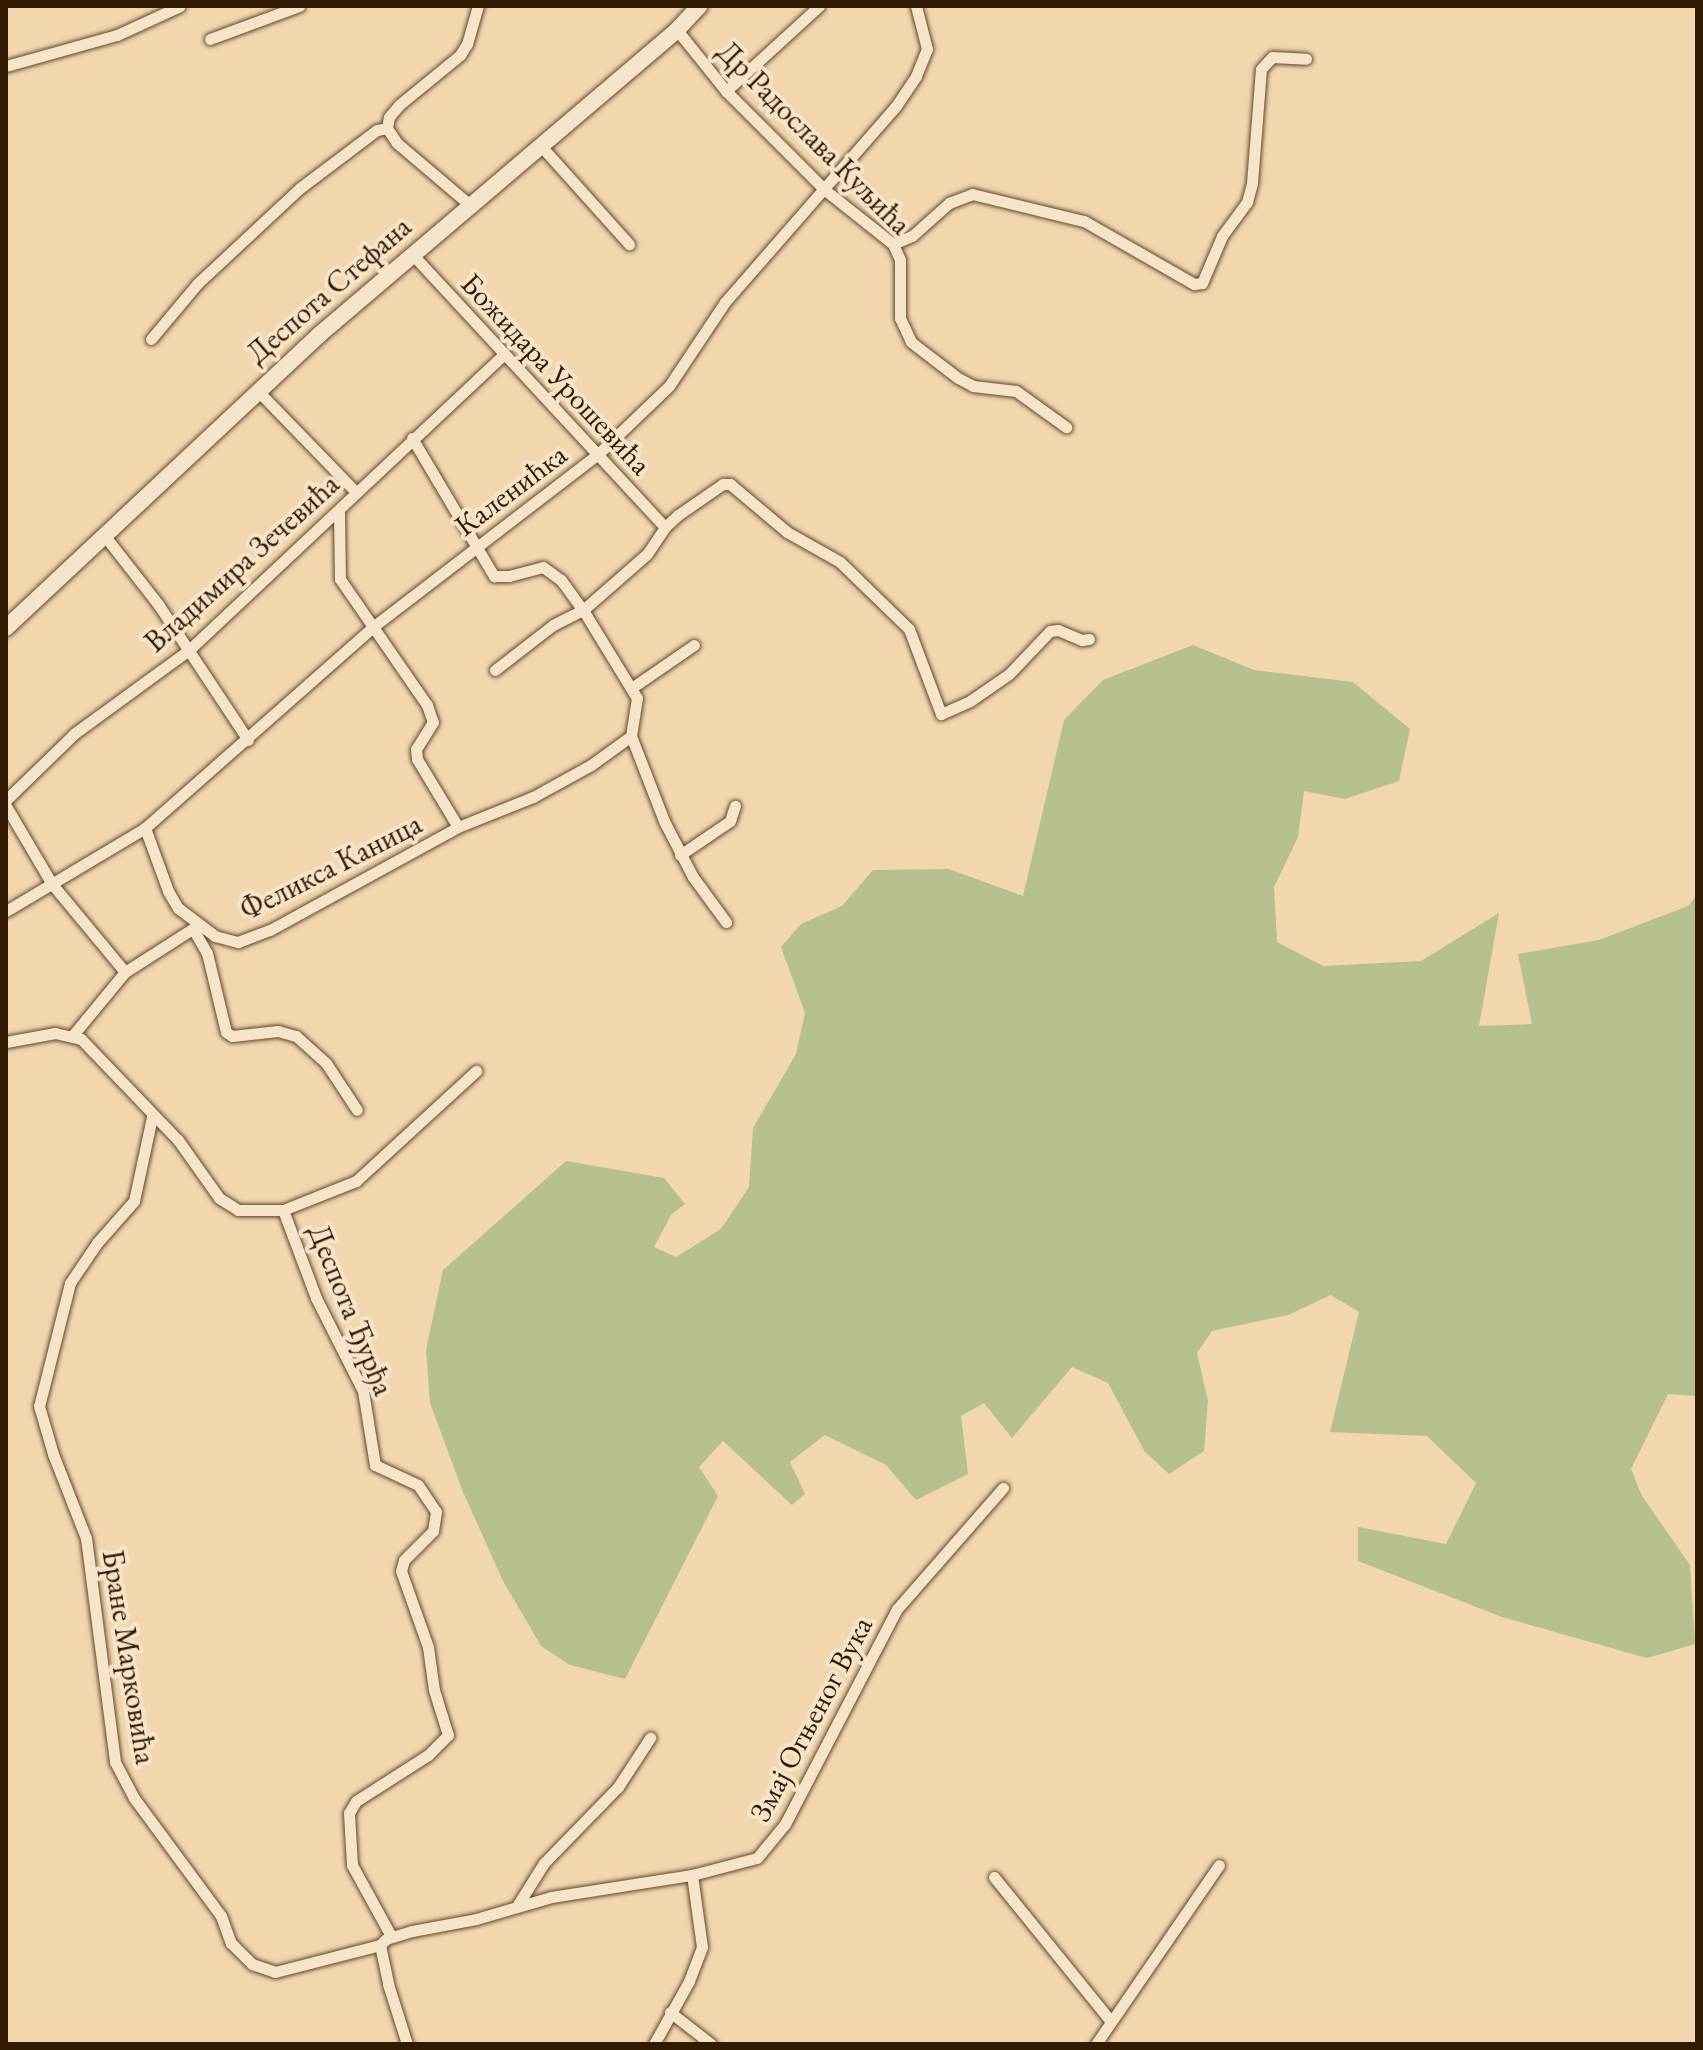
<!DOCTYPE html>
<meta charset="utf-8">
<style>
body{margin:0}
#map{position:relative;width:1703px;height:2050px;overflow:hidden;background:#f1d6ae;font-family:"EB Garamond",serif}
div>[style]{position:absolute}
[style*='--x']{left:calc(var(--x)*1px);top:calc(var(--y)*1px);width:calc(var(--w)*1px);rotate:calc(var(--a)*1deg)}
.green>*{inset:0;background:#b6bf8e}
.roads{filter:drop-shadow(0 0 2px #62482c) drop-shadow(0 0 2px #62482c)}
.minor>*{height:11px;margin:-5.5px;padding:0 5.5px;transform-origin:5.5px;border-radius:5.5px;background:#f6e4ca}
.secondary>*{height:16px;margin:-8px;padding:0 8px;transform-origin:8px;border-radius:8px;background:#f6e4ca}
span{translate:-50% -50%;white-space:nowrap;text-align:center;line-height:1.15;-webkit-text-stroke:8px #f6e4ca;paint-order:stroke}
.street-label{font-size:30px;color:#321901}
.frame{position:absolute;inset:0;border:8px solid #321901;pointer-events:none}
</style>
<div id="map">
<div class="green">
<i style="clip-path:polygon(1193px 645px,1254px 670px,1353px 682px,1410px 729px,1399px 781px,1345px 799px,1304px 791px,1298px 837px,1274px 887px,1277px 942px,1323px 966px,1421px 961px,1499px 913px,1479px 1026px,1532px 1024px,1518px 954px,1599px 940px,1688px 906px,1697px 895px,1697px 1396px,1668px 1394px,1631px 1469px,1642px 1496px,1690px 1565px,1695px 1644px,1647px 1658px,1502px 1617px,1358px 1561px,1358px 1527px,1446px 1544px,1476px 1483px,1427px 1436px,1330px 1432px,1359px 1312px,1331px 1295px,1288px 1315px,1212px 1331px,1197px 1353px,1208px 1401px,1204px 1451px,1169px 1474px,1145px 1452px,1108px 1383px,1072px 1367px,1012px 1438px,984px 1403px,961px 1416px,968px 1474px,916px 1500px,886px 1465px,825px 1435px,790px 1462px,805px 1494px,792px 1505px,723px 1441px,699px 1467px,718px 1496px,625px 1679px,570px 1665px,541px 1646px,503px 1581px,463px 1492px,430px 1403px,426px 1350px,443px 1270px,566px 1161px,664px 1178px,685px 1204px,671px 1215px,654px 1247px,676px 1257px,721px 1229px,749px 1187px,753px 1128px,796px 1054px,805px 1013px,781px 947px,801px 924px,842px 906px,873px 870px,949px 869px,1023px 896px,1064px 720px,1103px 680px)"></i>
</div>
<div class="roads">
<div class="minor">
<i style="--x:677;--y:30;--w:78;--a:51.2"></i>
<i style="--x:726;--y:91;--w:140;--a:45"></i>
<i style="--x:825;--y:190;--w:87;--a:38.5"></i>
<i style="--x:893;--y:244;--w:17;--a:66"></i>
<i style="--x:900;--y:260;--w:58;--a:90"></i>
<i style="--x:900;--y:318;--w:26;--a:65"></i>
<i style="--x:911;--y:342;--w:59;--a:37.5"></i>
<i style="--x:958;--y:378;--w:17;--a:28"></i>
<i style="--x:973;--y:386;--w:43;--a:6.6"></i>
<i style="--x:1016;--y:391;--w:62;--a:35.8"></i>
<i style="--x:210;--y:39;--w:95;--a:-20.3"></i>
<i style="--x:6;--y:66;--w:115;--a:-15.6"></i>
<i style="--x:117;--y:35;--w:69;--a:-24.7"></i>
<i style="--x:726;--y:91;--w:126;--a:-42.4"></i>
<i style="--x:541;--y:146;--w:132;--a:48.1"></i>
<i style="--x:470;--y:205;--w:96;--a:-139.7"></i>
<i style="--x:397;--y:143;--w:18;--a:-124"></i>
<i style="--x:387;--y:128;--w:11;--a:-80"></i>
<i style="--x:389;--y:117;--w:16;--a:-50"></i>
<i style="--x:399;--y:105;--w:79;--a:-39.3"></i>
<i style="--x:460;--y:55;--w:13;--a:-58"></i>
<i style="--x:467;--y:44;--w:40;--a:-74"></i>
<i style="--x:893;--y:244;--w:21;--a:-23"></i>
<i style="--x:912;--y:236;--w:50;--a:-41.7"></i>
<i style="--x:949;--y:203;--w:25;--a:-21"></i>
<i style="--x:972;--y:194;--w:115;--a:13.6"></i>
<i style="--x:1084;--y:221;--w:127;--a:29.8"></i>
<i style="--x:1194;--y:284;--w:8;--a:-7"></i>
<i style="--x:1202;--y:283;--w:51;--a:-66.9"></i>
<i style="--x:1222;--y:236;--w:42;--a:-53.7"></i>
<i style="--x:1247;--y:202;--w:20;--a:-75"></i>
<i style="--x:1252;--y:183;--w:114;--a:-85.5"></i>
<i style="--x:1261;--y:69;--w:16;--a:-47"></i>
<i style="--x:1272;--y:57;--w:34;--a:3"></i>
<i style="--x:412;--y:254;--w:372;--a:47.2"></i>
<i style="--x:151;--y:339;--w:73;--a:-50"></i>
<i style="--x:198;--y:283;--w:139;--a:-43"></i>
<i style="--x:300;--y:188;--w:96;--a:-37"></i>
<i style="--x:377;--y:130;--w:10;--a:-11"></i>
<i style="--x:258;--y:391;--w:141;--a:45.9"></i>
<i style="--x:412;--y:438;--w:161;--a:59.3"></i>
<i style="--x:494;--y:576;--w:15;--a:0"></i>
<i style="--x:509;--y:576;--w:35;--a:-15"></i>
<i style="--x:543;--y:567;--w:22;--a:36"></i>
<i style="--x:561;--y:580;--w:37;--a:54"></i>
<i style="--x:583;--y:610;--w:103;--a:58.5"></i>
<i style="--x:637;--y:698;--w:38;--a:99"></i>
<i style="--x:631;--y:736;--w:93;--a:68.7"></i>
<i style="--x:665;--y:823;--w:61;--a:62.6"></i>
<i style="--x:693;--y:877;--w:56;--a:53.7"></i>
<i style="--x:339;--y:511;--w:68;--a:89.2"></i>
<i style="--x:340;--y:579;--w:153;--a:55.4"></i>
<i style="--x:427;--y:705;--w:18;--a:71"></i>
<i style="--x:433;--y:722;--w:32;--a:122"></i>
<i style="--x:416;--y:749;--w:10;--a:84"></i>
<i style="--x:417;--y:759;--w:79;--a:58.9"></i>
<i style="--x:104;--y:535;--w:88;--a:52"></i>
<i style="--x:158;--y:604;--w:163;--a:56.5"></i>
<i style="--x:495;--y:670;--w:73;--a:-37.8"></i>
<i style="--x:553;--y:625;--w:34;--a:-27"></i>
<i style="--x:583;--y:610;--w:85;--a:-41.2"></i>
<i style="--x:647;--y:554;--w:32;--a:-56"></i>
<i style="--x:665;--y:527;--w:18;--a:-43"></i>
<i style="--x:678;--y:515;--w:55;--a:-34.6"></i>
<i style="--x:723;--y:484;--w:7;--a:0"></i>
<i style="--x:730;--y:484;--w:75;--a:40.1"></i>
<i style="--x:787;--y:532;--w:61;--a:29.5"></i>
<i style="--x:840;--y:562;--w:96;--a:44.2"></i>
<i style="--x:909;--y:629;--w:91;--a:69.4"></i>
<i style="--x:941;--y:714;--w:32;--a:-24"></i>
<i style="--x:970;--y:701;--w:47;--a:-34.7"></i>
<i style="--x:1009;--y:674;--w:59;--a:-46.4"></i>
<i style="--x:1050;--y:631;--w:8;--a:-7"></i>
<i style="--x:1058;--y:630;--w:26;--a:23"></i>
<i style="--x:1082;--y:640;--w:7;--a:-8"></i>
<i style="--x:633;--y:687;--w:74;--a:-34.5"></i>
<i style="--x:6;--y:800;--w:96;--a:-44.2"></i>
<i style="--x:75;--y:733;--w:142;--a:-36.1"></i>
<i style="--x:190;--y:649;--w:431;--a:-43.2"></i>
<i style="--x:6;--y:806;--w:91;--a:59.5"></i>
<i style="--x:52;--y:884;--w:114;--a:50.3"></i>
<i style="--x:145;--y:828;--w:67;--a:69.9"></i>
<i style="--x:168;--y:891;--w:20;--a:60"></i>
<i style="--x:178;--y:908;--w:46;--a:37.1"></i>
<i style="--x:215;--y:936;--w:24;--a:15"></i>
<i style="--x:238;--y:942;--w:34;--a:-21"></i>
<i style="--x:270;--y:930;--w:214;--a:-28.7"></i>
<i style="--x:458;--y:827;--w:81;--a:-21.8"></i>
<i style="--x:533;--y:797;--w:66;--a:-28.9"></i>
<i style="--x:591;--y:765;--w:49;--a:-35.9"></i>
<i style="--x:680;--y:855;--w:60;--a:-34.2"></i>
<i style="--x:730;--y:821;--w:16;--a:-72"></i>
<i style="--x:6;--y:911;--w:162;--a:-30.8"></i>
<i style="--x:145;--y:828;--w:305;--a:-41.4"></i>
<i style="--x:374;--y:626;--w:282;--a:-37.5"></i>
<i style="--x:598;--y:454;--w:98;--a:-43.8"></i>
<i style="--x:669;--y:386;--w:101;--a:-56.3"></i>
<i style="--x:725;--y:302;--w:260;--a:-48.9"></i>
<i style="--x:896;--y:106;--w:36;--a:-56"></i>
<i style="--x:916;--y:76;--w:29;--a:-68"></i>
<i style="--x:927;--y:49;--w:44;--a:-104.3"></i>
<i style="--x:193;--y:929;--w:28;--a:60"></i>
<i style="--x:207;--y:953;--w:81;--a:76.5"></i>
<i style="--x:226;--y:1032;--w:7;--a:34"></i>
<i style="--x:232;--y:1036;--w:46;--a:-6.2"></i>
<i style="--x:278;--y:1031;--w:19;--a:16"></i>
<i style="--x:296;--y:1036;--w:40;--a:42"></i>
<i style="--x:326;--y:1063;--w:56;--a:56.6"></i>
<i style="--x:73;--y:1035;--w:82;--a:-50.5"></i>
<i style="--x:125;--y:972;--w:85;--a:-32.6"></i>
<i style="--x:6;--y:1042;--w:50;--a:-10.4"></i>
<i style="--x:55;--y:1033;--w:27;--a:13"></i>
<i style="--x:81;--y:1039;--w:140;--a:46.2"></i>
<i style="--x:178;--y:1140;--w:71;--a:54.7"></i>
<i style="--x:219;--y:1198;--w:22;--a:32"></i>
<i style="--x:238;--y:1210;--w:45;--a:0"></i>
<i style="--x:283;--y:1210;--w:79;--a:-21.7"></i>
<i style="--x:356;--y:1181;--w:163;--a:-42.5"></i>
<i style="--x:152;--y:1117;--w:86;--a:102.1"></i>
<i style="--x:134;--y:1201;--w:56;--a:131.4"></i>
<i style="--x:97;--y:1243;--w:48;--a:124"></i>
<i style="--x:70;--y:1283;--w:127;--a:104.1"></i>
<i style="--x:39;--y:1406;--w:50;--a:73.7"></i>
<i style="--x:53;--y:1454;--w:90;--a:68.6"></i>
<i style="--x:86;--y:1538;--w:226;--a:82.6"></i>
<i style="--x:115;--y:1762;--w:41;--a:62.2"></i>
<i style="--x:134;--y:1798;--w:147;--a:53.6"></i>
<i style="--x:221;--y:1916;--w:29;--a:70"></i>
<i style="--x:231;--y:1943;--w:30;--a:45"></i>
<i style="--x:252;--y:1964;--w:24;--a:19"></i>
<i style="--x:275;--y:1972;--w:108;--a:-14.4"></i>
<i style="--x:380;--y:1945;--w:8;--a:-45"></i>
<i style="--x:386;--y:1939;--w:27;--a:-17"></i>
<i style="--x:412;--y:1931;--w:65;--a:-10.6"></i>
<i style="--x:476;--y:1919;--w:78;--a:-16.3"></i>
<i style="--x:551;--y:1897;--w:143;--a:-8.9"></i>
<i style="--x:692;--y:1875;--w:67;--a:-14.7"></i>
<i style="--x:757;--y:1858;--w:44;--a:-50.5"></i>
<i style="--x:785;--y:1824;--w:242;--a:-62.5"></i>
<i style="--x:897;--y:1609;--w:161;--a:-48.8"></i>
<i style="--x:283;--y:1210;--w:94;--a:69.4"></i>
<i style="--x:316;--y:1298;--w:104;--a:63.2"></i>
<i style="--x:363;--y:1391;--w:75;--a:80.8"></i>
<i style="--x:375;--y:1465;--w:47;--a:24.9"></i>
<i style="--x:418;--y:1485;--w:32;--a:56"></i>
<i style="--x:436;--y:1512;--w:19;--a:99"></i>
<i style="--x:433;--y:1531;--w:41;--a:135"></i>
<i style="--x:404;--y:1560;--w:11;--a:105"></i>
<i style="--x:401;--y:1571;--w:81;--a:70.4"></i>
<i style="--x:428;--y:1647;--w:43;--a:82.1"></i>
<i style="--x:434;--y:1690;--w:47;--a:72.7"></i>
<i style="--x:448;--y:1735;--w:28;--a:135"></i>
<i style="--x:428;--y:1755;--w:85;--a:147.4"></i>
<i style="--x:356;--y:1801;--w:14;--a:120"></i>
<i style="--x:349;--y:1813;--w:52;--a:86.7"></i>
<i style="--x:352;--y:1865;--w:81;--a:61.2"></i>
<i style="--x:994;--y:1877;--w:184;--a:51"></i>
<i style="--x:517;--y:1906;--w:51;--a:-57.9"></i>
<i style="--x:544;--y:1863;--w:106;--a:-45.8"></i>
<i style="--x:618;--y:1787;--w:59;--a:-56.9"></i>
<i style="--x:380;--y:1945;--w:40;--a:78"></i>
<i style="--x:388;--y:1984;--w:63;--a:72.4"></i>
<i style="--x:670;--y:2012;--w:52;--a:38"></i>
<i style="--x:654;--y:2044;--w:72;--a:-60.9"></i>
<i style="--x:689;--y:1981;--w:36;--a:-69"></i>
<i style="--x:702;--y:1947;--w:73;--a:-97.9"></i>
<i style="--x:1096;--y:2044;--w:217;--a:-55.5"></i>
</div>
<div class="secondary">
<i style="--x:6;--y:628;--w:429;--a:-43.1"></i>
<i style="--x:319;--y:335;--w:470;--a:-40.4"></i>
<i style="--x:677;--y:30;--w:33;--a:-47"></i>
</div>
</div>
<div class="street-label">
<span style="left:814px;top:138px;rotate:45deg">Др Радослава Куљића</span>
<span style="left:329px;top:290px;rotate:-41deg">Деспота Стефана</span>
<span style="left:556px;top:374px;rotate:47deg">Божидара Урошевића</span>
<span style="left:511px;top:490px;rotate:-37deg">Каленићка</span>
<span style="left:242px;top:563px;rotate:-42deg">Владимира Зечевића</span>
<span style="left:331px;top:867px;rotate:-27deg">Феликса Каница</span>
<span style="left:351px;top:1310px;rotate:68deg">Деспота Ђурђа</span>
<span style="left:129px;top:1657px;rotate:81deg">Бране Марковића</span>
<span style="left:811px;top:1719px;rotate:-62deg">Змај Огњеног Вука</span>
</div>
<div class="frame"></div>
</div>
